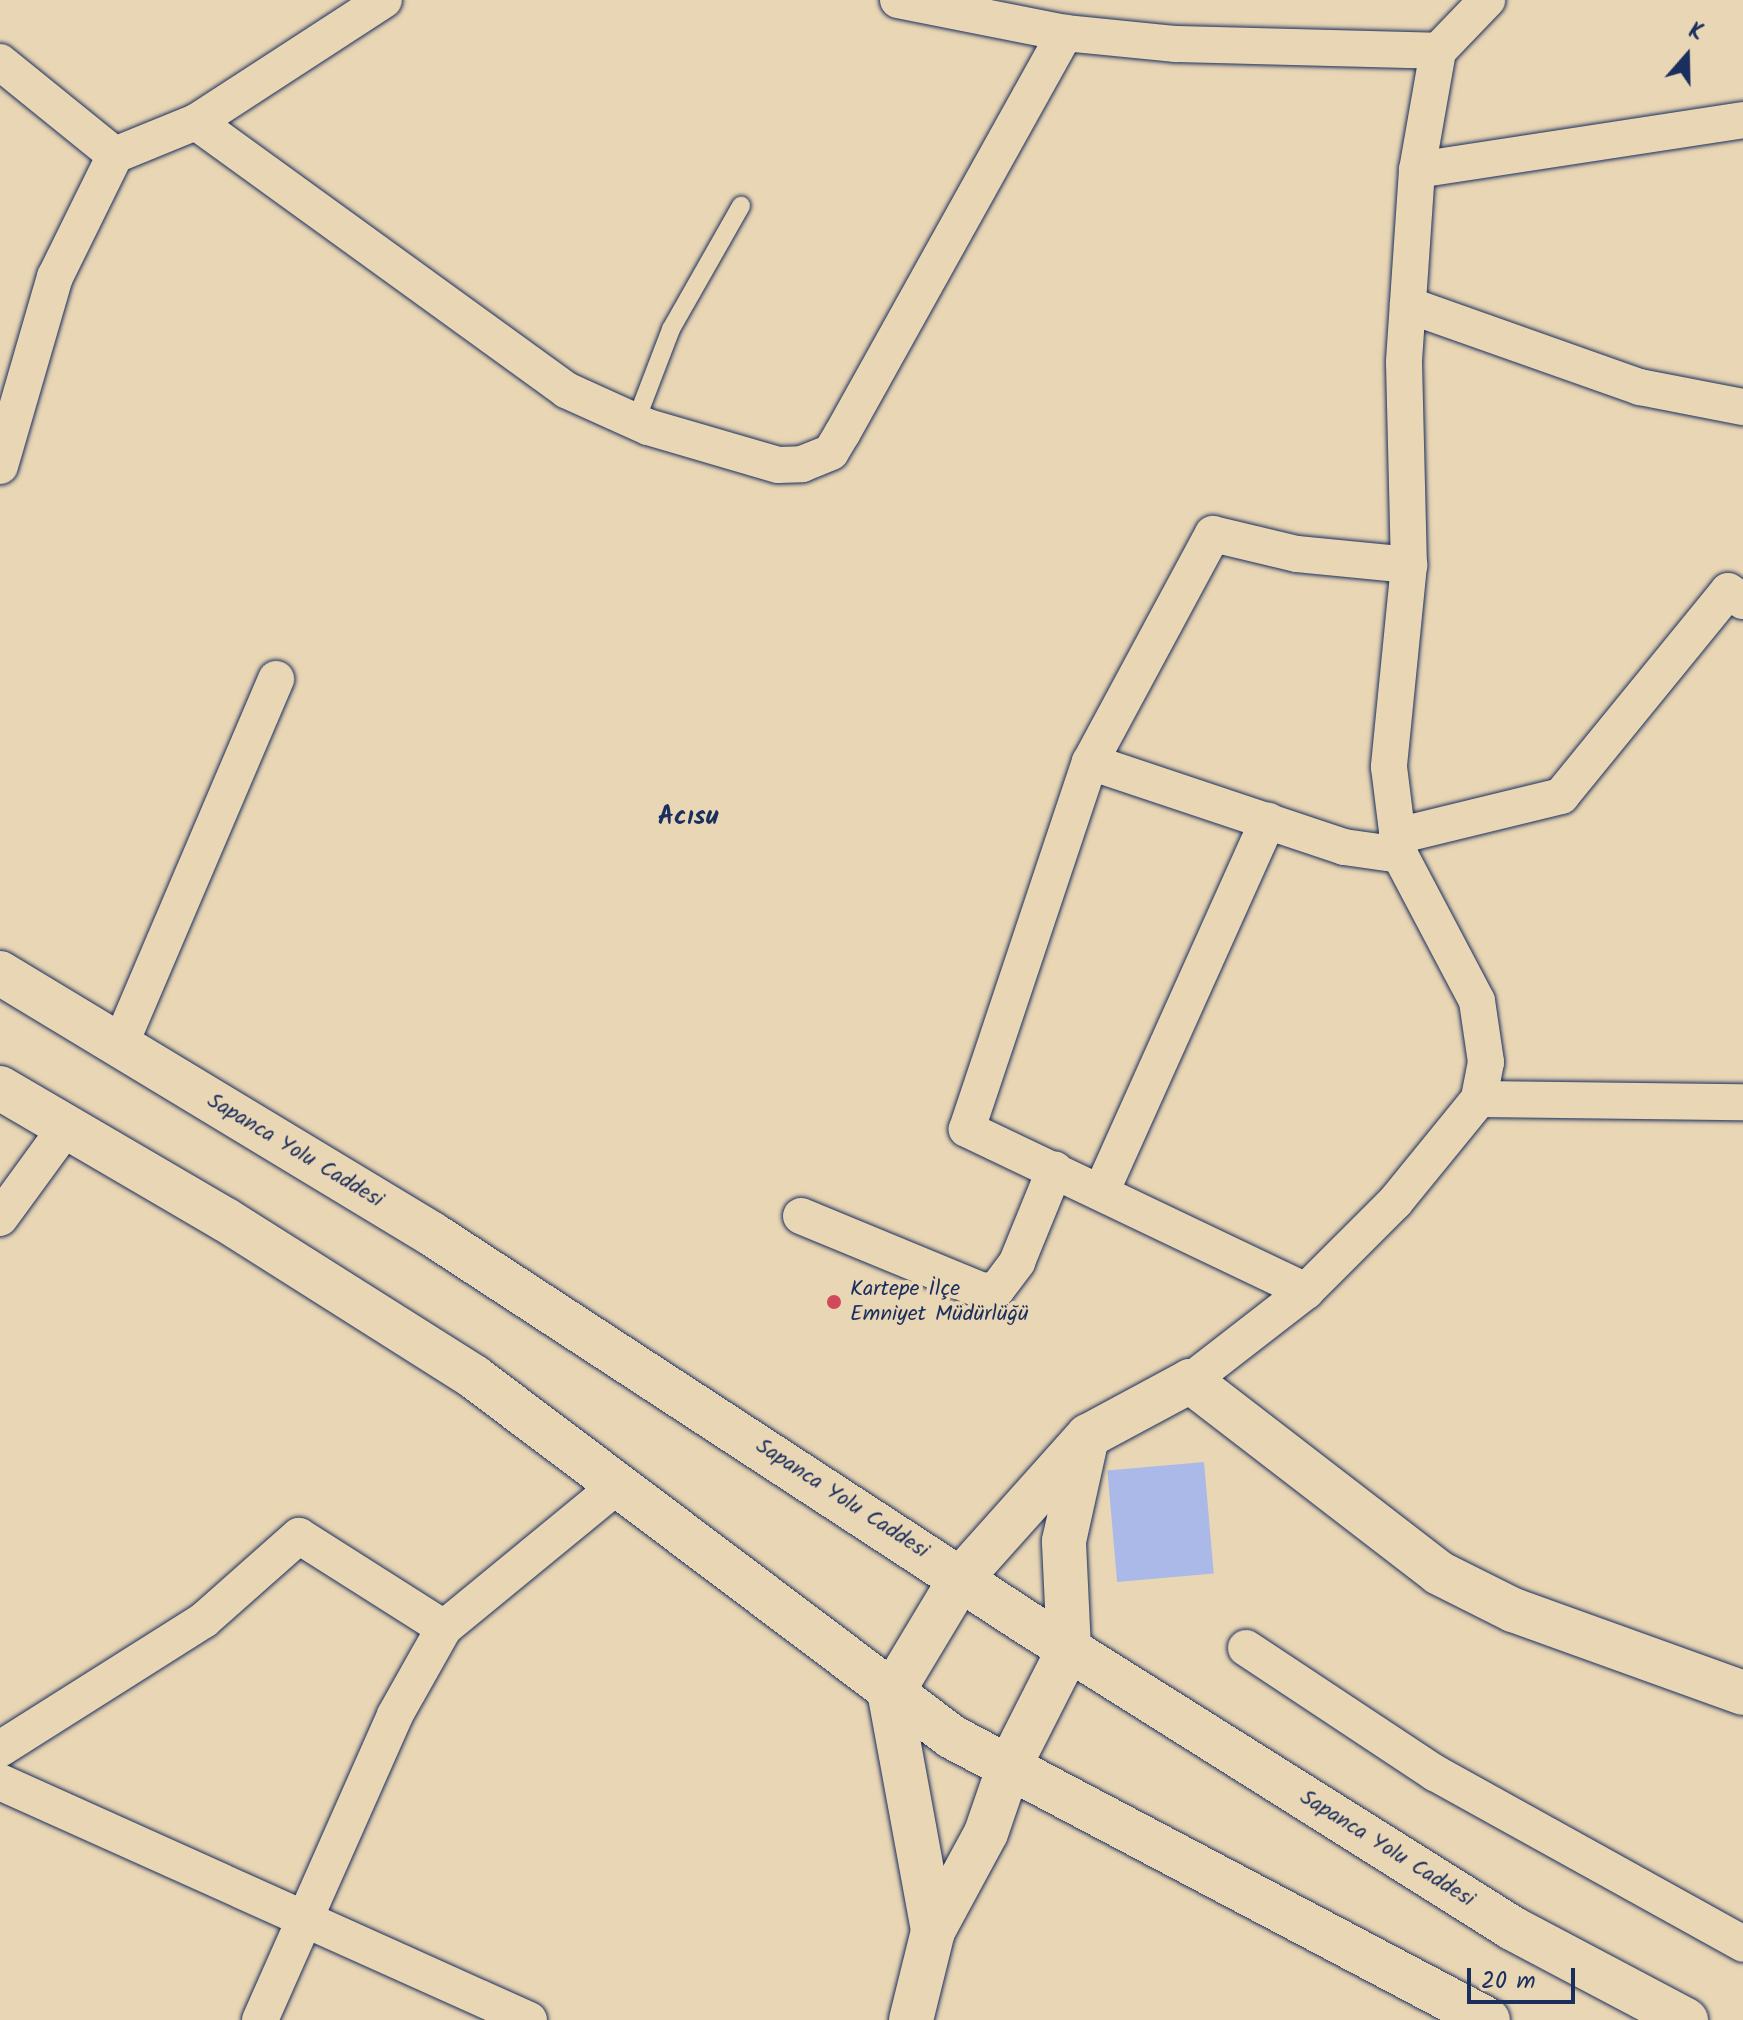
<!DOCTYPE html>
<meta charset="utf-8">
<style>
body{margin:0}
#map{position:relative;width:1743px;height:2020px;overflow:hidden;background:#e9d6b4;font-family:Kalam,sans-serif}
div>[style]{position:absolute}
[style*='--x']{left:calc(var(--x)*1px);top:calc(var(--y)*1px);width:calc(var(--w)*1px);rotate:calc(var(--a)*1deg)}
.building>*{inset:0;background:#abb9e9;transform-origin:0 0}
.roads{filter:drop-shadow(0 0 2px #1b2f5e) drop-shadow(0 0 2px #1b2f5e)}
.lane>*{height:18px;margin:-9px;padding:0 9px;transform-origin:9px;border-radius:9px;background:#e9d6b4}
.street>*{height:36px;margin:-18px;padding:0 18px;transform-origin:18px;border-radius:18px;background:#e9d6b4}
.secondary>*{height:44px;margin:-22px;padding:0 22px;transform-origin:22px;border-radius:22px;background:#e9d6b4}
.highway>*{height:44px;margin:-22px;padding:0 22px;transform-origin:22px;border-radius:22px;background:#e9d6b4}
.dots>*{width:22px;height:22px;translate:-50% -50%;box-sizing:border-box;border:4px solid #e9d6b4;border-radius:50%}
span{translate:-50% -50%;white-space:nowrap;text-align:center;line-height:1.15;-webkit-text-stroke:8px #e9d6b4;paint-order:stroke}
.street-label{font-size:22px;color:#1b2f5e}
.poi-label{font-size:22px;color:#1b2f5e}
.left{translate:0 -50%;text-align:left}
.quarter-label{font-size:26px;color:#1b2f5e;font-weight:700}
.north{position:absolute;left:1647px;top:16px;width:80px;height:80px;-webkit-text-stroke:6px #e9d6b4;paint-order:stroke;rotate:20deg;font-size:22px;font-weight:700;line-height:32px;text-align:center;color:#1b2f5e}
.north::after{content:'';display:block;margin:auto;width:28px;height:36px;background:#1b2f5e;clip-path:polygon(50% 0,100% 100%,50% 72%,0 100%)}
.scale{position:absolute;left:1467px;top:1968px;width:108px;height:36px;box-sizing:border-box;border:4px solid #1b2f5e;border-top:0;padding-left:10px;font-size:24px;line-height:28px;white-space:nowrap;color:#1b2f5e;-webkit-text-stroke:6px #e9d6b4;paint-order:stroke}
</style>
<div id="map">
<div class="building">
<i style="left:1204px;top:1462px;width:112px;height:97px;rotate:85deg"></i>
</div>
<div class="roads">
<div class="lane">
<i style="--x:635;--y:423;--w:101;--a:-69"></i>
<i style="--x:671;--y:329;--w:142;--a:-60.4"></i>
</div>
<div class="street">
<i style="--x:898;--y:0;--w:170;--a:11.2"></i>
<i style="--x:1065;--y:33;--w:112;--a:5.7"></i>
<i style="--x:1176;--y:44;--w:262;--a:1.5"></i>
<i style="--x:1438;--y:51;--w:121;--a:100"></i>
<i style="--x:1417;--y:170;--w:193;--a:93.9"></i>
<i style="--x:1404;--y:363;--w:202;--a:88.6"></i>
<i style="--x:1409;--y:565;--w:203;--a:95.7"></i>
<i style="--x:1389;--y:767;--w:89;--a:82.9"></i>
<i style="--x:1400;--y:855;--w:165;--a:62.2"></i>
<i style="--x:1477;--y:1001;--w:62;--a:81.6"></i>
<i style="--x:1486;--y:1062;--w:38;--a:101"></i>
<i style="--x:1479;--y:1099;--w:133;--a:129.2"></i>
<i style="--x:1395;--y:1202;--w:126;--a:135"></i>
<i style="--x:1306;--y:1291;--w:147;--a:142.2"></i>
<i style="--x:1438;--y:51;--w:71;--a:-46.1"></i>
<i style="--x:0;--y:62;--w:148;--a:39"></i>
<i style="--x:196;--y:122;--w:457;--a:35.9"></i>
<i style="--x:566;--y:390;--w:90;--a:24.3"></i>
<i style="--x:648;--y:427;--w:135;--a:16.3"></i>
<i style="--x:778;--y:465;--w:24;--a:-2"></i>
<i style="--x:802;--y:464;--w:31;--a:-22"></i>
<i style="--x:831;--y:452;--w:23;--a:-59"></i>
<i style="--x:843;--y:432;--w:457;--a:-60.9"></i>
<i style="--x:1417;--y:170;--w:330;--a:-8.7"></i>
<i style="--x:1408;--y:305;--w:246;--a:19.5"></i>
<i style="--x:1640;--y:387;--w:105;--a:11"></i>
<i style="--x:0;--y:466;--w:197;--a:-73.8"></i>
<i style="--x:55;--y:277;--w:136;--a:-63.8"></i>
<i style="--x:115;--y:155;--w:87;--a:-22.2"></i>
<i style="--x:196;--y:122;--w:224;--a:-33"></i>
<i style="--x:1090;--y:762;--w:259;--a:-61.7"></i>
<i style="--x:1213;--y:534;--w:86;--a:13.4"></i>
<i style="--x:1297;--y:554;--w:113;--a:5.6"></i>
<i style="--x:1397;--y:836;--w:169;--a:-13.7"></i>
<i style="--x:1561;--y:796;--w:264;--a:-50.8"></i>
<i style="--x:1728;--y:591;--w:18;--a:34"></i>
<i style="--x:120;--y:1045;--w:398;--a:-66.9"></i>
<i style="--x:1479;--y:1099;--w:264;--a:0.7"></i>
<i style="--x:1102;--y:1190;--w:405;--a:-65.8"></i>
<i style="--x:801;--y:1216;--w:197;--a:22.4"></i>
<i style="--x:983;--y:1291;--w:14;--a:-8"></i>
<i style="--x:997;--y:1289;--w:34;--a:-53"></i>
<i style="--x:1017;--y:1262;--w:100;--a:-67.8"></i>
<i style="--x:0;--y:1218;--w:114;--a:-53.9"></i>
<i style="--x:1306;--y:1291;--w:376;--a:-154.5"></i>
<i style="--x:967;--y:1129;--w:387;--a:-71.5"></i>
<i style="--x:1090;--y:762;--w:268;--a:18.5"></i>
<i style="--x:1344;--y:847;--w:57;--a:8.1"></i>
<i style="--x:1246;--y:1648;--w:227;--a:33.5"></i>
<i style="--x:1435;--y:1773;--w:352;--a:29"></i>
<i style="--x:0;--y:1749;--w:241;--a:-32.3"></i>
<i style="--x:204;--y:1620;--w:127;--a:-41.5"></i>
<i style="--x:299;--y:1536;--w:172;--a:32.4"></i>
<i style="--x:0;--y:1782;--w:580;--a:24.22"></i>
<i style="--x:260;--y:2020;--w:334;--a:-66.1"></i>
<i style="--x:395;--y:1715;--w:100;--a:-60.6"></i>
<i style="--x:444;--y:1628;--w:227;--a:-39.4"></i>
</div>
<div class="secondary">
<i style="--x:961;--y:1578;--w:191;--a:-48.2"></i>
<i style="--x:1088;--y:1436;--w:116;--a:-28.3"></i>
<i style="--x:1190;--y:1381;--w:314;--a:37.6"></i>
<i style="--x:1439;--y:1573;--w:83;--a:26.6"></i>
<i style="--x:1513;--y:1610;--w:245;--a:19.8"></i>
<i style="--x:1069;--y:1649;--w:108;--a:-92.7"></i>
<i style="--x:1064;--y:1541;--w:97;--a:-77.5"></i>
<i style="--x:890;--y:1696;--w:239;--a:79.6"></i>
<i style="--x:911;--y:2020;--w:92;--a:-76.1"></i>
<i style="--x:933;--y:1931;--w:111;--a:-61.6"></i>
<i style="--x:986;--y:1833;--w:68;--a:-71"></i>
</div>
<div class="highway">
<i style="--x:0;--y:973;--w:505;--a:31.14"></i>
<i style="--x:432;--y:1234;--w:707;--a:33.17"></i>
<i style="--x:1024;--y:1621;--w:577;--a:32.17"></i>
<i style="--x:1512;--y:1928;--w:197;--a:27.9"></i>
<i style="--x:0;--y:1088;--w:262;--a:30.3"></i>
<i style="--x:226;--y:1220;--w:294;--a:32.3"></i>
<i style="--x:474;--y:1377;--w:598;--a:36.98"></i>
<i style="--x:952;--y:1737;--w:606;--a:27.83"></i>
<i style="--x:890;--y:1696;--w:138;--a:-59"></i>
<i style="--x:1008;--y:1769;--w:135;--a:-63.1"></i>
</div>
</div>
<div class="dots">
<i style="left:834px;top:1302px;background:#d1495b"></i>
</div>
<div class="street-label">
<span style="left:295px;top:1151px;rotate:31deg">Sapanca Yolu Caddesi</span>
<span style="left:842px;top:1499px;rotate:33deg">Sapanca Yolu Caddesi</span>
<span style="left:1387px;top:1849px;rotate:32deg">Sapanca Yolu Caddesi</span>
</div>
<div class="poi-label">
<span class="left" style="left:850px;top:1302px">Kartepe İlçe<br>Emniyet Müdürlüğü</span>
</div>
<div class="quarter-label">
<span style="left:688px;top:818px">Acısu</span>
</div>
<div class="north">K</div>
<div class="scale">20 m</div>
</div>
